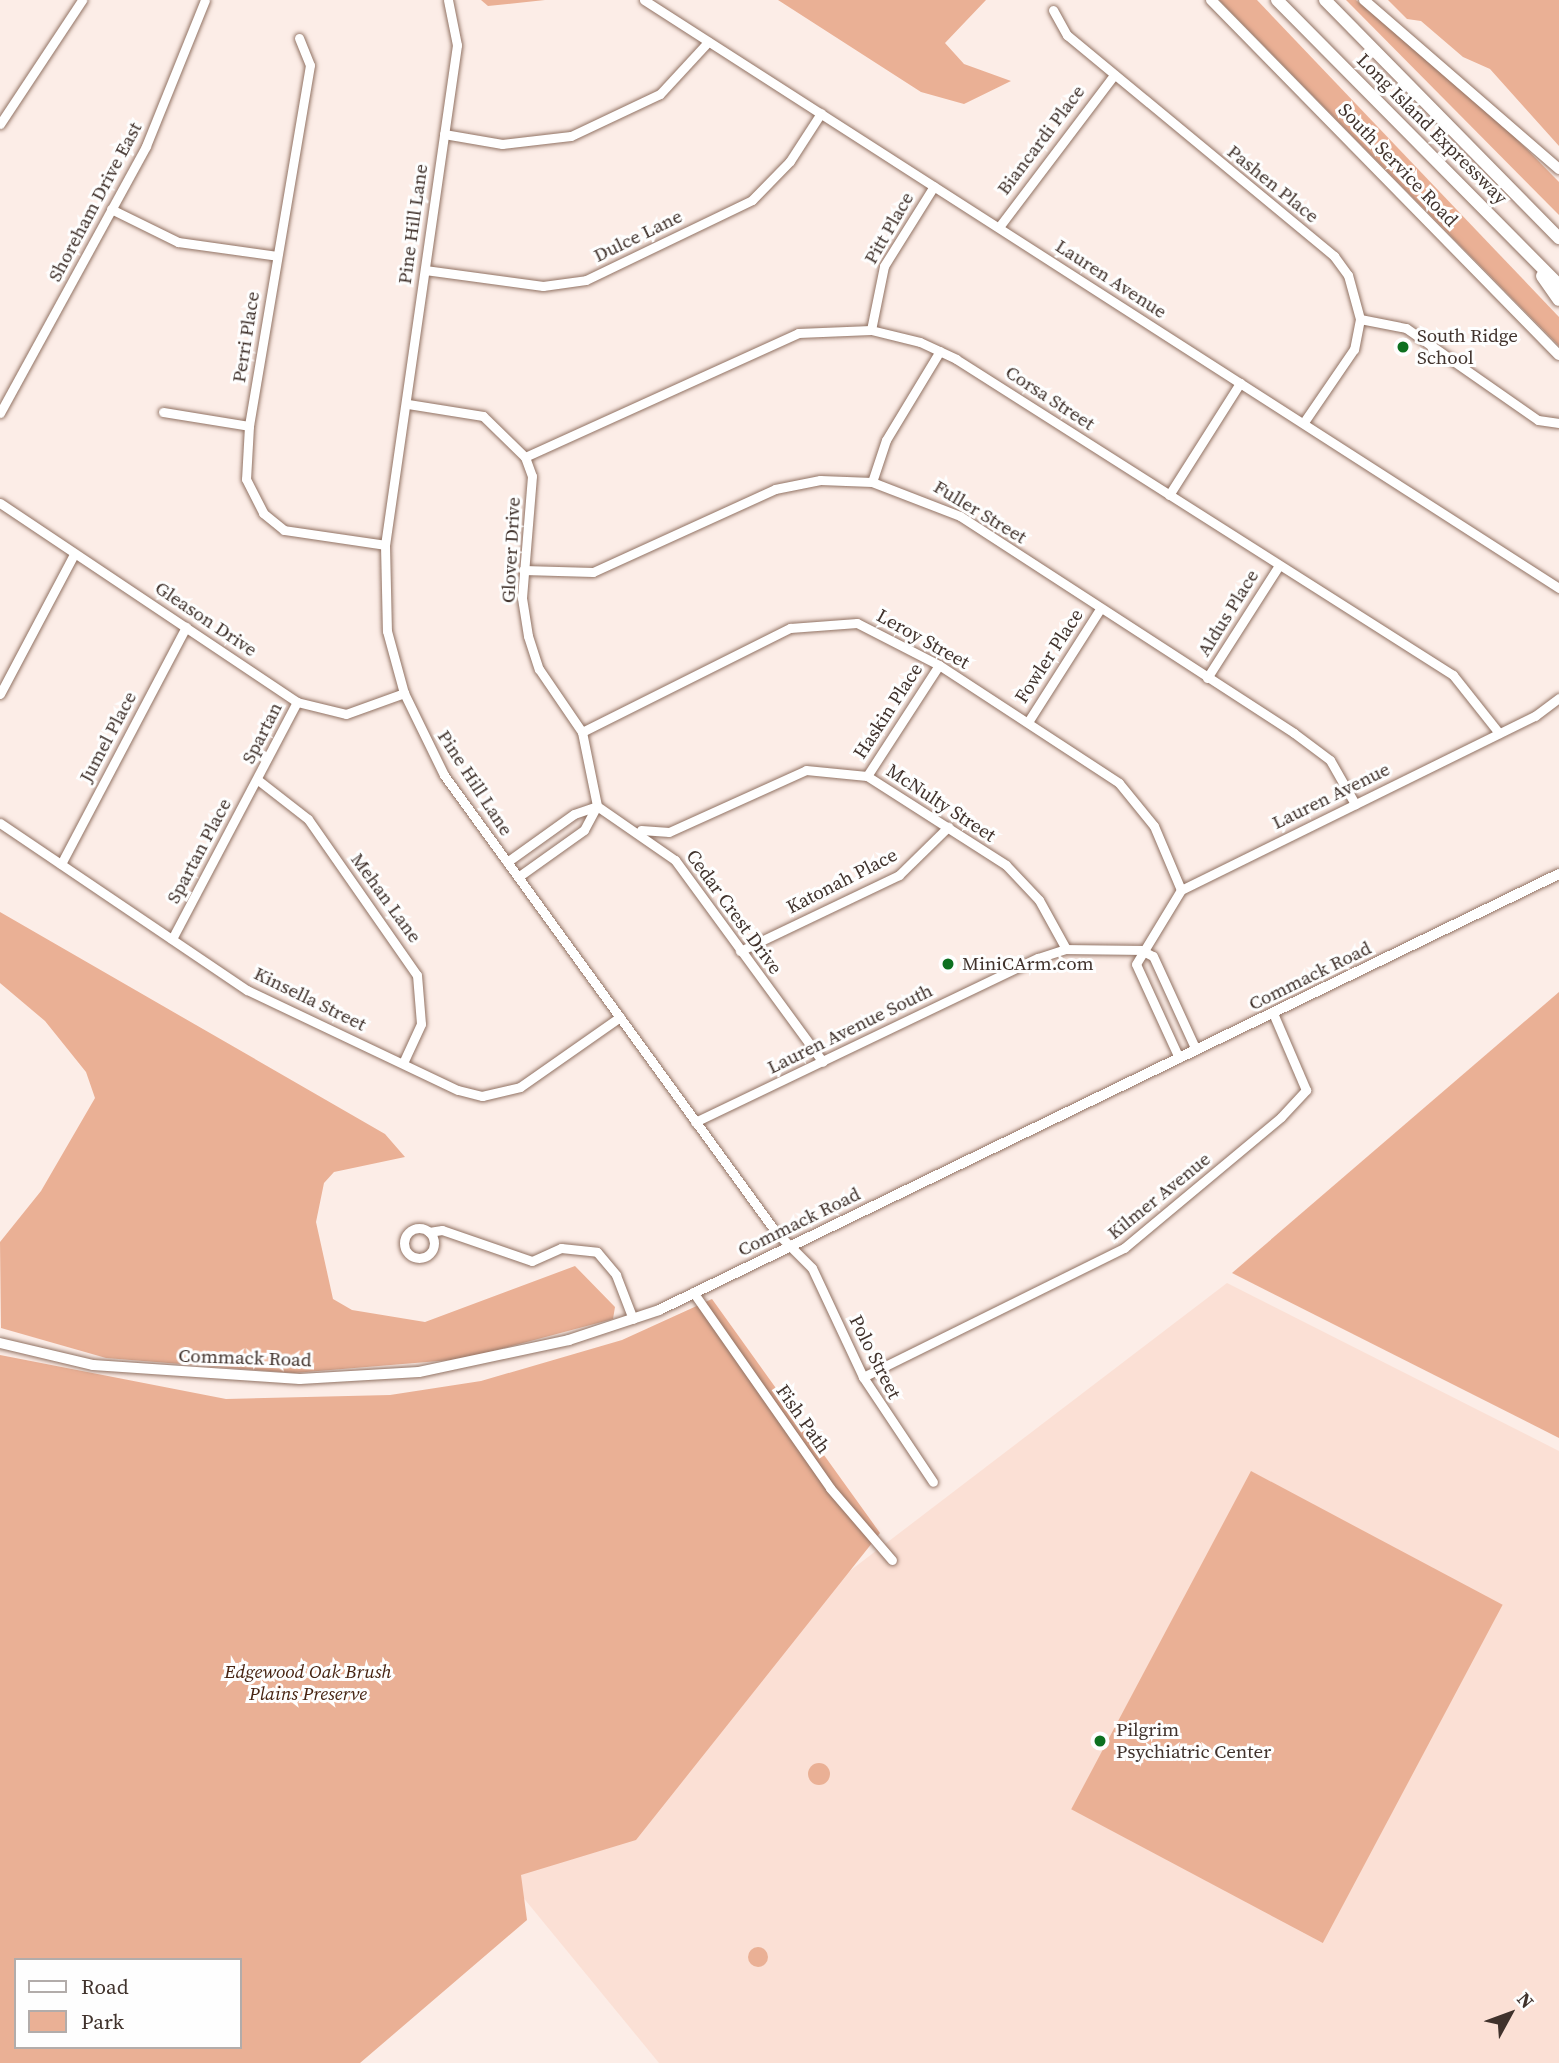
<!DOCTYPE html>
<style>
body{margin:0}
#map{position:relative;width:1559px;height:2063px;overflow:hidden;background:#fcede7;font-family:"Source Serif 4",serif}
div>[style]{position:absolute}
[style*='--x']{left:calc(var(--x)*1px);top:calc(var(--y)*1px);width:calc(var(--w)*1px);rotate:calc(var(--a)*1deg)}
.built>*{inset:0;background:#fbe0d5}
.green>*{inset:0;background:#eab095;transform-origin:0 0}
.round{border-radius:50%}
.roads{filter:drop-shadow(0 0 2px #917263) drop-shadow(0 0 2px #917263)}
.minor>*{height:9px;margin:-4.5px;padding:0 4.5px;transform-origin:4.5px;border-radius:4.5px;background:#fff}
.minor>.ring{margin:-4.5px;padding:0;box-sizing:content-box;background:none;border:9px solid #fff;border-radius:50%}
.major>*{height:10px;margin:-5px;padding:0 5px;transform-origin:5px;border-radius:5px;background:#fff}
.highway>*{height:12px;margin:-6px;padding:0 6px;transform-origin:6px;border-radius:6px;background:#fff}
.dots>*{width:19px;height:19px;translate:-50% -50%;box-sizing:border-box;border:4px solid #fefefe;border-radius:50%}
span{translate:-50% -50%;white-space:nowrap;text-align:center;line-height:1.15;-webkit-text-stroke:6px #fefefe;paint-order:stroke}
.street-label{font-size:19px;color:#40322c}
.poi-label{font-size:19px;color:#40322c}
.left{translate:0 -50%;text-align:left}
.park-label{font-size:19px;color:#462311;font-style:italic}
.legend{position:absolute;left:14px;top:1958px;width:228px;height:91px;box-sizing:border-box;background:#fefefe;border:2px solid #b2acaa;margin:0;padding:9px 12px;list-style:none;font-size:21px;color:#40322c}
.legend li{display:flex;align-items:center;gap:14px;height:35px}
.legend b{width:35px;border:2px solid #b2acaa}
.north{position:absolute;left:1475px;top:1979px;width:70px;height:70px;-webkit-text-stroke:5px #fefefe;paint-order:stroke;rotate:49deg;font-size:19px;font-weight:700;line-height:28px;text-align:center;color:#40322c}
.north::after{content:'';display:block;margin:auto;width:24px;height:32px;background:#40322c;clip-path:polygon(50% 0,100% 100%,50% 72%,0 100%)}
</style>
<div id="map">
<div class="built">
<i style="clip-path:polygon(1227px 1283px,1559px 1451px,1559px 2063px,659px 2063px,504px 1874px,775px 1628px)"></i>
</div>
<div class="green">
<i style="clip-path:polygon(481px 0,545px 0,488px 6px)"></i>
<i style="clip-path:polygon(778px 0,986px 0,945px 43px,964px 64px,1011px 81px,964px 104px,921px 92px)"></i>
<i style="clip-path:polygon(1219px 0,1257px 0,1559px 317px,1559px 346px)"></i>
<i style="clip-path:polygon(1346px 0,1356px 0,1506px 128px,1559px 182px,1559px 215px)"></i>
<i style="clip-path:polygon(1388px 0,1559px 0,1559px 146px,1490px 69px,1463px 57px,1421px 21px,1407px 19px)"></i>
<i style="clip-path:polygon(0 912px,385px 1134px,405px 1157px,334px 1172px,324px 1183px,316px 1222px,333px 1299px,352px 1310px,425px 1322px,575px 1266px,615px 1307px,613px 1319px,463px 1359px,294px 1373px,106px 1358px,1px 1328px,0 1242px,41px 1191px,95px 1098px,86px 1072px,45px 1021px,0 983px)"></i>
<i style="clip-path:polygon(1559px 992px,1559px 1438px,1232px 1273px)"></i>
<i style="clip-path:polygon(evenodd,712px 1299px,880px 1533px,636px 1840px,521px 1875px,527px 1920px,360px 2063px,0 2063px,0 1355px,226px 1399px,390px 1395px,481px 1381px,622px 1340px,712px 1299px,16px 1960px,240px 1960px,240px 2047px,16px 2047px,16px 1960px)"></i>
<i style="left:1251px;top:1471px;width:285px;height:383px;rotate:28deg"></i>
<i class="round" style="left:808px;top:1763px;width:22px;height:22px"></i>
<i class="round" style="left:748px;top:1947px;width:20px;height:20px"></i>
</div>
<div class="roads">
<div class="minor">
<i style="--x:448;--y:0;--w:46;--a:78.7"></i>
<i style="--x:457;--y:45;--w:505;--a:98.19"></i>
<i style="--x:385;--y:545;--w:86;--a:88.7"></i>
<i style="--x:387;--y:631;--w:64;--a:74.7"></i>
<i style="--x:404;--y:693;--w:91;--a:64"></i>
<i style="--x:444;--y:775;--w:563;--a:54.02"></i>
<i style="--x:775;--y:1231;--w:52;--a:45"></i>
<i style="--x:812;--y:1268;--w:120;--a:64.9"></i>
<i style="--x:863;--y:1377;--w:126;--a:56.3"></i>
<i style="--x:644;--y:0;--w:1088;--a:32.73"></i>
<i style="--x:1053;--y:10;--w:29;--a:61"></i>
<i style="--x:1067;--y:35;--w:347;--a:39.6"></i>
<i style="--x:1334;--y:256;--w:24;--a:54"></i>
<i style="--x:1348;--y:275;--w:46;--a:74.7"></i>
<i style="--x:1360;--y:319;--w:31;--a:101"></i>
<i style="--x:1354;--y:349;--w:88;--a:124.4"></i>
<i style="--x:299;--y:38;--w:29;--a:68"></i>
<i style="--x:310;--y:65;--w:366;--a:99.6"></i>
<i style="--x:249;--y:426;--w:53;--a:93.2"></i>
<i style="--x:246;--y:479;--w:38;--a:63"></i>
<i style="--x:263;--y:513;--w:27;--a:39"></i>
<i style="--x:284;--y:530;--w:102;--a:8.4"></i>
<i style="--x:0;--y:124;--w:149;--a:-56.5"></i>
<i style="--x:444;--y:134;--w:59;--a:9.8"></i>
<i style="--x:502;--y:144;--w:69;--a:-6.6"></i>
<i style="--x:571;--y:136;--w:98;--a:-25.3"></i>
<i style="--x:660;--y:94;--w:71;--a:-47.3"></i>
<i style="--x:111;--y:209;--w:75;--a:26.2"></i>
<i style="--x:178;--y:242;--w:100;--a:8"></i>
<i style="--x:999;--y:227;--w:191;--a:-52.9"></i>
<i style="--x:425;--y:270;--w:119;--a:7.7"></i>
<i style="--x:543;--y:286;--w:43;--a:-7.9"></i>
<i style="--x:586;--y:280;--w:184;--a:-25.7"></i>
<i style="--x:752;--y:200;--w:54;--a:-45.7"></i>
<i style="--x:790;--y:161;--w:57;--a:-57.1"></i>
<i style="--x:1360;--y:319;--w:47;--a:11.1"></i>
<i style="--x:1406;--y:328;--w:161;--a:34.9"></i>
<i style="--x:1538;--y:420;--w:21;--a:8"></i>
<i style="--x:871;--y:330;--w:65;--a:-78.5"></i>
<i style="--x:884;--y:266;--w:94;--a:-58"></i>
<i style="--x:408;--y:404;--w:76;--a:9.1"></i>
<i style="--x:483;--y:416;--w:59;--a:44.3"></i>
<i style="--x:525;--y:457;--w:20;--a:70"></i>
<i style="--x:532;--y:476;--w:122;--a:94.7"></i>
<i style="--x:522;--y:598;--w:38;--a:81"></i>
<i style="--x:528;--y:636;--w:35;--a:72"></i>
<i style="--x:539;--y:669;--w:76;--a:55.7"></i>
<i style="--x:582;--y:732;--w:76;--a:78.5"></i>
<i style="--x:597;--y:806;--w:95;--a:34.7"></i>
<i style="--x:675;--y:860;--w:250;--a:53.8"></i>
<i style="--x:163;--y:412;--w:87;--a:9.2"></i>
<i style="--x:0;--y:413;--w:304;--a:-61.3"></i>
<i style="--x:146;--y:146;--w:157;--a:-68"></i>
<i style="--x:525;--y:457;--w:300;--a:-24.4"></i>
<i style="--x:798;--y:333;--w:73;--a:-2.4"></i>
<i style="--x:871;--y:330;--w:50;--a:13.8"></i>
<i style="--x:920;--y:342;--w:40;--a:25"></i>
<i style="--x:956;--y:359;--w:589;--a:32.45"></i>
<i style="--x:1453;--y:675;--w:74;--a:51.6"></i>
<i style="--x:872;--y:482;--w:44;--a:-71.6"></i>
<i style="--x:886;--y:440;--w:104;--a:-58.8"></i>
<i style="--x:1169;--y:495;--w:133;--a:-57.6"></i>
<i style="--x:0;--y:503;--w:358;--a:33.8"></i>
<i style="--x:297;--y:702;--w:50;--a:13.8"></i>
<i style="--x:346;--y:714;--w:62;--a:-19.9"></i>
<i style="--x:523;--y:570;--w:70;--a:1.6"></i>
<i style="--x:593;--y:572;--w:200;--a:-24.5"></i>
<i style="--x:775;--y:489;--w:46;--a:-11.3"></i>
<i style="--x:820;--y:480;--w:52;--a:2.2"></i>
<i style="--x:872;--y:482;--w:94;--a:21.1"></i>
<i style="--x:960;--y:516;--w:398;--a:33"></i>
<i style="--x:1294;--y:733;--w:45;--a:36.9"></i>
<i style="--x:1330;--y:760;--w:51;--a:60.4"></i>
<i style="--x:1207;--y:678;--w:132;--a:-57.4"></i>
<i style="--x:0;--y:694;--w:158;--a:-62.1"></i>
<i style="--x:1028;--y:722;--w:134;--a:-57.5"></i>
<i style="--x:582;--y:732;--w:233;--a:-26.6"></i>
<i style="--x:790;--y:628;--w:67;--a:-4.3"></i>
<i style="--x:857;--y:623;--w:92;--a:27.1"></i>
<i style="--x:939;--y:665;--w:215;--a:33.2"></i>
<i style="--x:1119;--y:783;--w:55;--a:50.9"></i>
<i style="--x:1154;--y:826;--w:69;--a:67.1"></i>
<i style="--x:867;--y:776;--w:132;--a:-57"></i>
<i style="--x:258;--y:780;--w:63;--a:38"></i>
<i style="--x:308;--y:819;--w:190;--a:55.1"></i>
<i style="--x:417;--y:975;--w:49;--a:85.3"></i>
<i style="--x:421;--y:1024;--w:43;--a:114.8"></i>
<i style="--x:0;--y:823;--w:298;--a:34.1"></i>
<i style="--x:247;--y:990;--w:233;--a:25.4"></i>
<i style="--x:458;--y:1090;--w:25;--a:14"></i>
<i style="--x:482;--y:1096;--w:39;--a:-13"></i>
<i style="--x:520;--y:1087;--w:122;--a:-35"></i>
<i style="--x:641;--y:830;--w:28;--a:4"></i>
<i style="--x:669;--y:832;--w:150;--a:-24.3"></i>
<i style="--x:806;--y:770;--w:61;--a:5.6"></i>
<i style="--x:867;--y:776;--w:165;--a:32.6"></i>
<i style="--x:1006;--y:865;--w:48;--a:46.7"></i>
<i style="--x:1039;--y:900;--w:56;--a:61.1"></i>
<i style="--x:507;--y:862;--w:82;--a:-35.6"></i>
<i style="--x:574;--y:814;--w:24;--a:-19"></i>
<i style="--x:61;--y:864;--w:268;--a:-62.2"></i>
<i style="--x:518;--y:877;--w:81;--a:-35.5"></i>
<i style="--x:584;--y:830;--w:27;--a:-62"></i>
<i style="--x:172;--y:939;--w:268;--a:-62.2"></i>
<i style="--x:1141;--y:950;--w:13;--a:27"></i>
<i style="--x:1153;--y:956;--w:103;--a:65.4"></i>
<i style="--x:740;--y:951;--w:176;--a:-25.5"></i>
<i style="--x:899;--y:875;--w:69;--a:-44.4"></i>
<i style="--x:1179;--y:1058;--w:103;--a:-114.6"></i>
<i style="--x:1136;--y:964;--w:87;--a:-58.7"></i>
<i style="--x:1181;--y:890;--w:394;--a:-26.2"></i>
<i style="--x:1535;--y:716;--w:30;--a:-37"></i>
<i style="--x:695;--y:1122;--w:380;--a:-25.6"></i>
<i style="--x:1038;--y:958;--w:29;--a:-18"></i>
<i style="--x:1066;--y:949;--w:75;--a:0.8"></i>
<i class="ring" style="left:404px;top:1228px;width:21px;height:21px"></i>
<i style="--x:429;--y:1232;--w:13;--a:-9"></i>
<i style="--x:442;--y:1230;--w:95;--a:19"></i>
<i style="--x:532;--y:1261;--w:32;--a:-24"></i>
<i style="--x:561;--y:1248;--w:36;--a:6"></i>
<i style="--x:597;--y:1252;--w:30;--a:50"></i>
<i style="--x:616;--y:1275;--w:47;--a:68.9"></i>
<i style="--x:693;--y:1292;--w:239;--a:55"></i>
<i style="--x:830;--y:1488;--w:95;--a:49.3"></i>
<i style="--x:863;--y:1377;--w:291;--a:-26.3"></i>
<i style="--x:1124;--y:1248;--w:204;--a:-39.8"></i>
<i style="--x:1281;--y:1117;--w:37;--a:-47"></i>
<i style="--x:1306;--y:1090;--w:84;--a:-113.2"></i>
</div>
<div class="major">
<i style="--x:1211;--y:0;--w:497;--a:45.6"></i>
<i style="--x:1364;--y:0;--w:258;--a:40.9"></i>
<i style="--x:0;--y:1343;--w:96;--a:13.3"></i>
<i style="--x:93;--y:1365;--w:207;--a:3.9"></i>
<i style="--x:300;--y:1379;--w:119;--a:-3.4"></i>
<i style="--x:419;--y:1372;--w:153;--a:-12"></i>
<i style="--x:569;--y:1340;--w:95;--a:-18.4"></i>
<i style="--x:659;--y:1310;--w:1000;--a:-25.85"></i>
</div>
<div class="highway">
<i style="--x:1277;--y:0;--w:401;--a:45.3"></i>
<i style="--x:1325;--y:0;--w:334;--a:45.5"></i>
<i style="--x:1542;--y:276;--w:29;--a:55"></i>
</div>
</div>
<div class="dots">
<i style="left:1403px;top:347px;background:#0d701f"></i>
<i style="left:948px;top:964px;background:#0d701f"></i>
<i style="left:1100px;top:1741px;background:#0d701f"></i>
</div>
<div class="street-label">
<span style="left:1432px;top:129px;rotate:45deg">Long Island Expressway</span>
<span style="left:1041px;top:140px;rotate:-53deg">Biancardi Place</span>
<span style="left:1398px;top:165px;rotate:46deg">South Service Road</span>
<span style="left:1273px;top:184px;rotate:39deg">Pashen Place</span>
<span style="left:95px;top:202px;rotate:-62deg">Shoreham Drive East</span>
<span style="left:413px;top:224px;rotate:-82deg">Pine Hill Lane</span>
<span style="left:889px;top:228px;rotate:-60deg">Pitt Place</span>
<span style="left:638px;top:236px;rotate:-26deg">Dulce Lane</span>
<span style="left:1111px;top:279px;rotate:33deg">Lauren Avenue</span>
<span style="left:246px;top:337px;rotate:-81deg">Perri Place</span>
<span style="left:1050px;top:398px;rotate:33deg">Corsa Street</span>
<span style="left:980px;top:512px;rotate:31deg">Fuller Street</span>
<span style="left:511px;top:550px;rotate:-87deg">Glover Drive</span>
<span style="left:1228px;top:613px;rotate:-58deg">Aldus Place</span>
<span style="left:206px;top:619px;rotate:34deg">Gleason Drive</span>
<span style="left:923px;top:639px;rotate:29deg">Leroy Street</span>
<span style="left:1049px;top:656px;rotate:-57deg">Fowler Place</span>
<span style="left:888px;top:711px;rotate:-57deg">Haskin Place</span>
<span style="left:262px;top:733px;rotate:-63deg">Spartan</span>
<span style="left:108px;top:737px;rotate:-62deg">Jumel Place</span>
<span style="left:475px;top:783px;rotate:57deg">Pine Hill Lane</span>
<span style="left:1331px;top:796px;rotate:-26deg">Lauren Avenue</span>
<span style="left:941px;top:803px;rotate:33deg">McNulty Street</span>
<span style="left:199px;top:851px;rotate:-62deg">Spartan Place</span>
<span style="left:842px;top:881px;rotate:-27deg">Katonah Place</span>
<span style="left:386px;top:898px;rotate:54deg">Mehan Lane</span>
<span style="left:734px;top:912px;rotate:54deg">Cedar Crest Drive</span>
<span style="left:1310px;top:976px;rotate:-26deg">Commack Road</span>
<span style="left:310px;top:999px;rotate:26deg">Kinsella Street</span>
<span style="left:850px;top:1029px;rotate:-26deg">Lauren Avenue South</span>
<span style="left:1159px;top:1196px;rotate:-39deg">Kilmer Avenue</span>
<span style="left:799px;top:1222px;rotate:-26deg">Commack Road</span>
<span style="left:875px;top:1357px;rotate:63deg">Polo Street</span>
<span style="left:245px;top:1358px;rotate:2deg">Commack Road</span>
<span style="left:803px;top:1419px;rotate:55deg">Fish Path</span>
</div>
<div class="poi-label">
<span class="left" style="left:1417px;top:347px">South Ridge<br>School</span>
<span class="left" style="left:962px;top:964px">MiniCArm.com</span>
<span class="left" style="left:1116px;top:1741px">Pilgrim<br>Psychiatric Center</span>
</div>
<div class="park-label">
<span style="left:308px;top:1683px">Edgewood Oak Brush<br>Plains Preserve</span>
</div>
<ul class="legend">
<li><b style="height:9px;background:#fff"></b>Road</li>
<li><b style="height:19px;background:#eab095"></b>Park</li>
</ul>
<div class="north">N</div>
</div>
